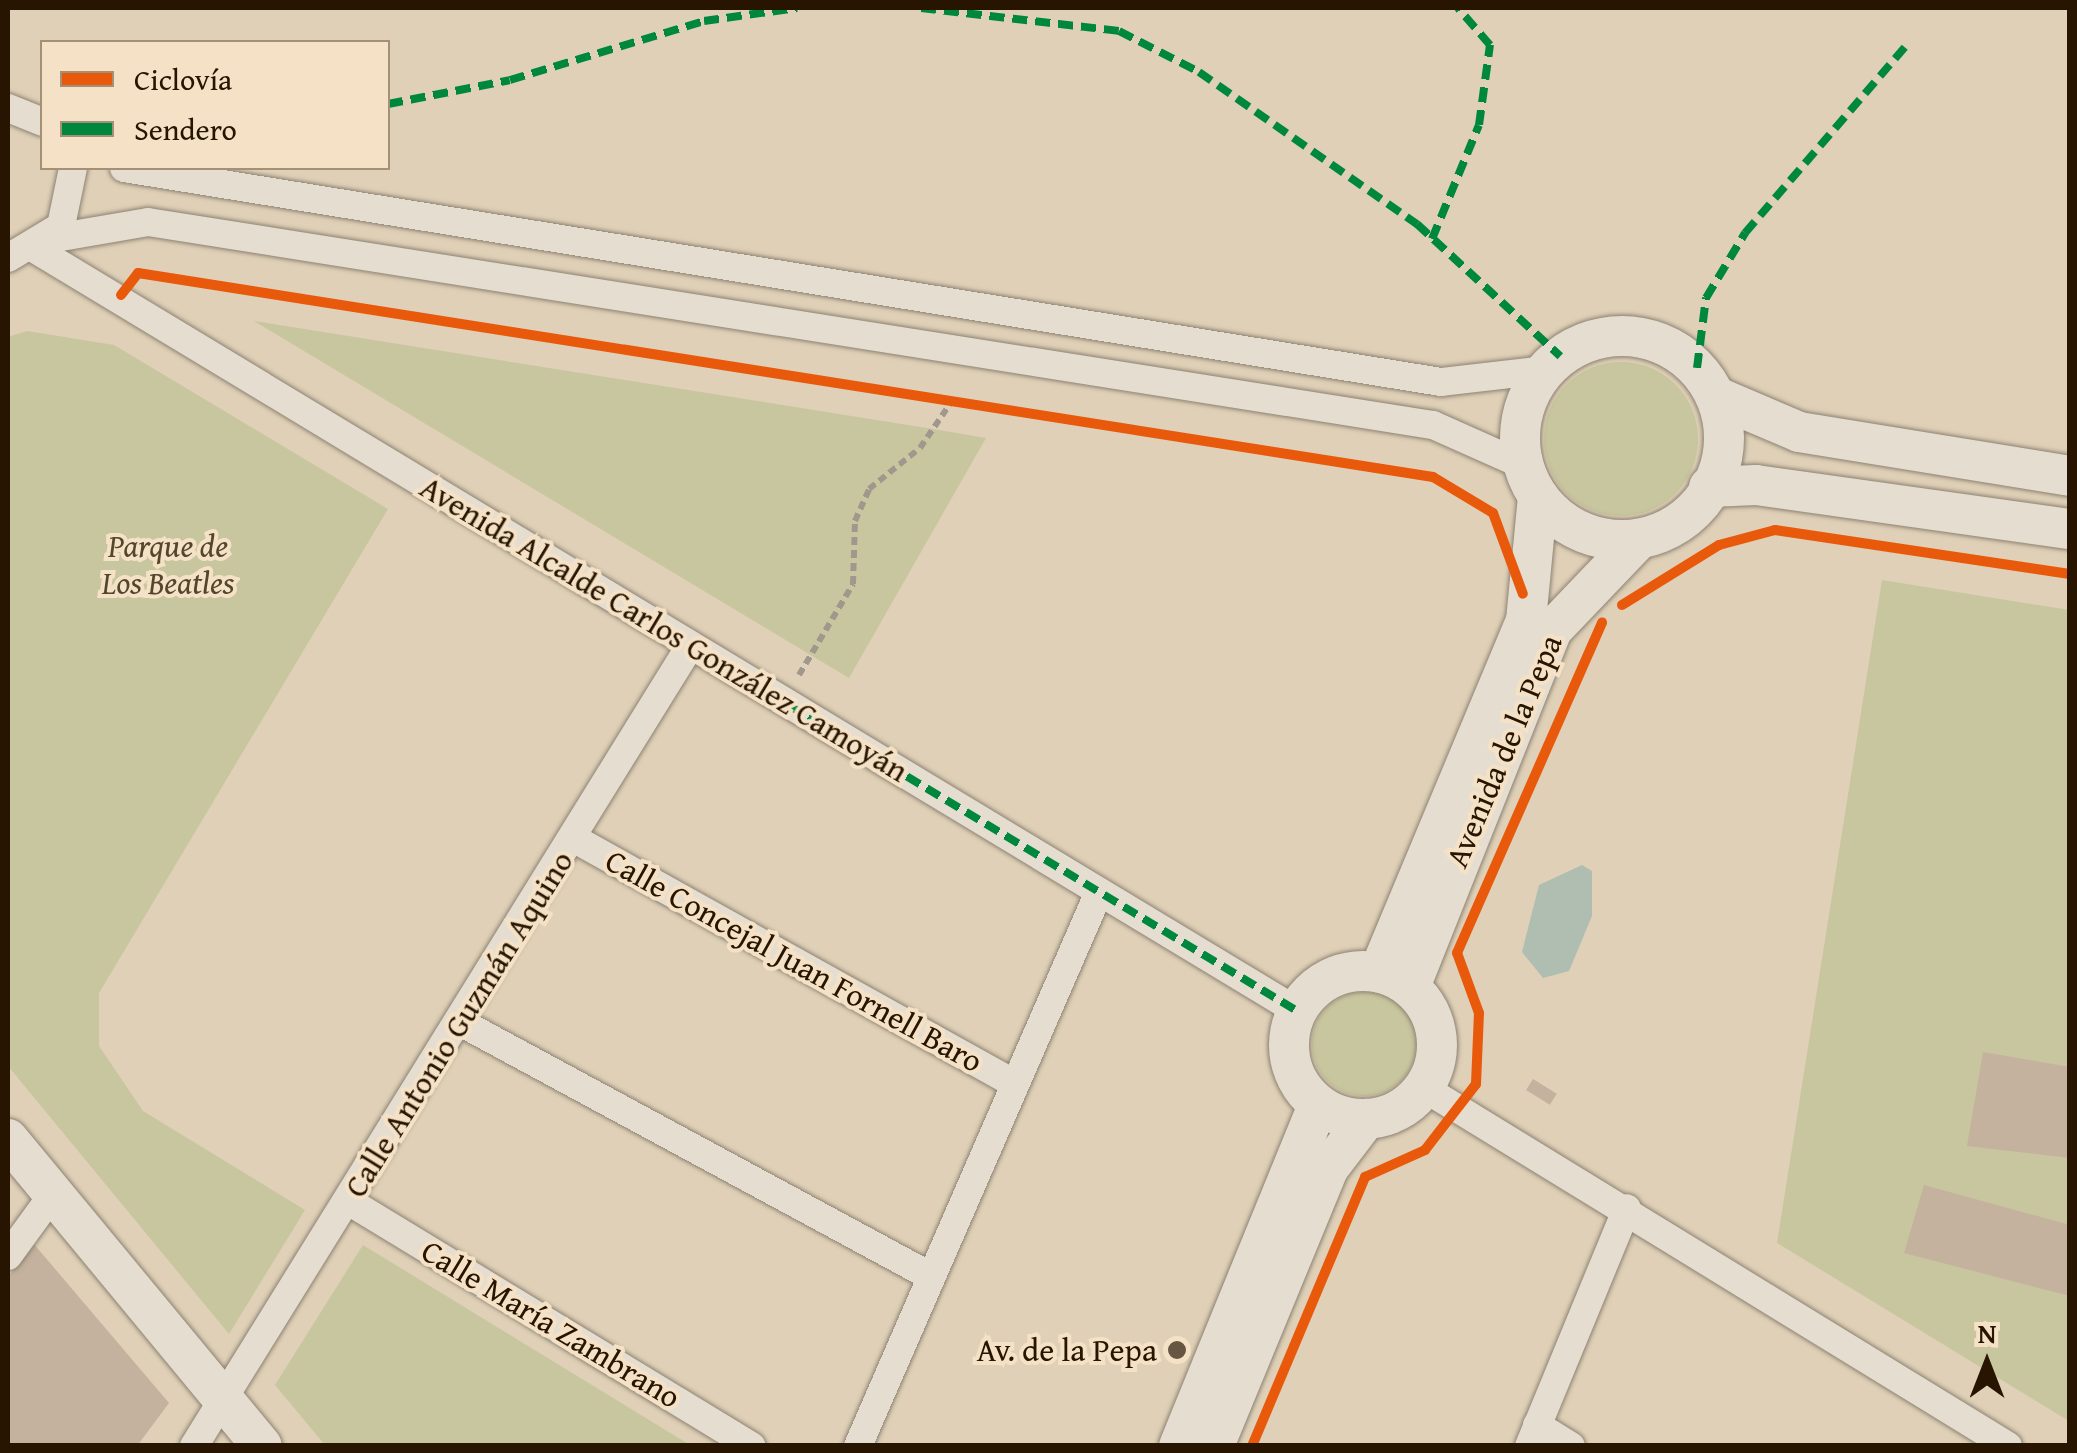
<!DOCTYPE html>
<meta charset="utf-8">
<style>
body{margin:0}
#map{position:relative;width:2077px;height:1453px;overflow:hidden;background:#dfd0b7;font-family:"Gentium Book Plus",serif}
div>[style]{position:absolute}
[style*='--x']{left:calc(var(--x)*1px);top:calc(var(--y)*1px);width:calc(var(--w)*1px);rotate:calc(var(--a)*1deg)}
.green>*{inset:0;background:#c8c69e}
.round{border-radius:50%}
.water>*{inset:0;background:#afbeb1}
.building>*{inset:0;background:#c4b19e;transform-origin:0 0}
.path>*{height:6px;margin-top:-3px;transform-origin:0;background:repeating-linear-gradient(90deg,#a0988c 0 8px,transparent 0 13px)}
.roads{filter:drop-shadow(0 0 2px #8d8272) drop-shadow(0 0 2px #8d8272)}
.street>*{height:28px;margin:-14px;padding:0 14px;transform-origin:14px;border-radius:14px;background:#e5ddd0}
.secondary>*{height:40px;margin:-20px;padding:0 20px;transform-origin:20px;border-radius:20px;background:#e5ddd0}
.secondary>.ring{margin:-20px;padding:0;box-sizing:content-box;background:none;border:40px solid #e5ddd0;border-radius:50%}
.quiet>*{height:8px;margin-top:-4px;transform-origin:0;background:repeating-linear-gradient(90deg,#00873e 0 15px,transparent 0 23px)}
.cycleway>*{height:10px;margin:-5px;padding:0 5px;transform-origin:5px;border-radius:5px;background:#e8590c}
.dots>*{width:28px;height:28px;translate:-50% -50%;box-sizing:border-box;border:5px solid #f5e2c6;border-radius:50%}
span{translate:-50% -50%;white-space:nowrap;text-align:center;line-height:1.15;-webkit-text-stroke:8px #f5e2c6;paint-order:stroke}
.park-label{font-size:32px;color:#52472a;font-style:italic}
.street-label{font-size:32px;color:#271401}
.poi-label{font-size:32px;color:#271401}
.right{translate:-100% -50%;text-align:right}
.frame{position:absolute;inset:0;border:10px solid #271401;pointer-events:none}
.legend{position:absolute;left:40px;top:40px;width:350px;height:130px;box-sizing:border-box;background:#f5e2c6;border:2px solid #a39077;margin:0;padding:12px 18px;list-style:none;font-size:30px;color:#271401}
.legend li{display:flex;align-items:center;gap:20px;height:50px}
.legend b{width:50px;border:2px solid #a39077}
.north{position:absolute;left:1937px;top:1313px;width:100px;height:100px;-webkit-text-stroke:8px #f5e2c6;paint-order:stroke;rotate:0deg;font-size:28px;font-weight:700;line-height:40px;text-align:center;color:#271401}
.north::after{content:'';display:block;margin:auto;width:35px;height:45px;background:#271401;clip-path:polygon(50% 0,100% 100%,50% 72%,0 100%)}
</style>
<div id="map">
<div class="green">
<i style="clip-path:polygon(254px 321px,933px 429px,986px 438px,849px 678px)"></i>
<i style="clip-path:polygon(27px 331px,114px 345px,388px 509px,99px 993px,99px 1046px,143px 1111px,305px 1210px,229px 1334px,8px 1066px,8px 337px)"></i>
<i class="round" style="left:1544px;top:362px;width:154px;height:154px"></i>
<i style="clip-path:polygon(1882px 580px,2069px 610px,2069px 1421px,1777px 1243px)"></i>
<i class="round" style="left:1312px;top:992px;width:104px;height:104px"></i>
<i style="clip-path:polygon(363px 1245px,690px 1445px,325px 1445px,275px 1385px)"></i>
</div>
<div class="water">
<i style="clip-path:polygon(1582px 865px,1592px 871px,1592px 916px,1569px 971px,1543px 978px,1522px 952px,1539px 885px)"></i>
</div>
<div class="building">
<i style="clip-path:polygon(1983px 1052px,2070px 1067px,2070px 1158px,1967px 1146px)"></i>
<i style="left:1533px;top:1079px;width:28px;height:13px;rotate:32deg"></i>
<i style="clip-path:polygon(1924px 1185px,2070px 1225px,2070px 1296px,1904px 1253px)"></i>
<i style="clip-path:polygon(33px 1243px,169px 1403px,137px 1446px,8px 1446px,8px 1277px)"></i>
</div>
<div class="path">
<i style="--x:799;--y:675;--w:106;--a:-59.3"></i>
<i style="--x:853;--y:584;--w:63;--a:-88.2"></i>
<i style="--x:855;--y:521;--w:35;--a:-66"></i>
<i style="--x:869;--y:489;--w:65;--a:-38.8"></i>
<i style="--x:920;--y:448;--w:57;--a:-55.8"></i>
</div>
<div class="roads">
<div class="street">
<i style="--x:8;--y:108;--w:37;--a:22"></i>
<i style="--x:124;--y:168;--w:1334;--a:9.23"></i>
<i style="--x:1441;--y:382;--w:105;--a:-6.6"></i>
<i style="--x:49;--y:239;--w:100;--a:-9.7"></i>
<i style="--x:148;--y:222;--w:1301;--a:8.98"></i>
<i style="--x:1433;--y:425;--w:98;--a:24"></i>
<i style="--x:35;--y:249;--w:1471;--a:31.12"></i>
<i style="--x:8;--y:258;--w:62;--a:-31.1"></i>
<i style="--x:61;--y:226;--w:59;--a:-78.3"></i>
<i style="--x:573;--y:838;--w:506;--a:29.1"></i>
<i style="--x:460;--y:1022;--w:536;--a:28.38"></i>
<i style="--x:1424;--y:1088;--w:685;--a:31.51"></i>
<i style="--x:350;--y:1202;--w:470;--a:31.3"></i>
<i style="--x:8;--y:1256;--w:77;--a:-54"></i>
<i style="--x:1537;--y:1425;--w:40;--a:32"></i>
<i style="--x:194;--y:1446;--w:941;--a:-58.2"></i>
<i style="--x:858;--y:1446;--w:604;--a:-66.49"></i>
<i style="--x:1529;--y:1446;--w:257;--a:-67.6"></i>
</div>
<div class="secondary">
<i class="ring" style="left:1520px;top:336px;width:164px;height:164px"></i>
<i style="--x:1717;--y:397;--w:89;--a:23.1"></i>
<i style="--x:1799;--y:432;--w:275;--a:9.2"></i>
<i style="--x:1709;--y:487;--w:47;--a:-2.4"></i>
<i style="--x:1756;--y:485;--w:317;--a:8"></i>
<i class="ring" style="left:1289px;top:971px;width:108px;height:108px"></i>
<i style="--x:1379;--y:972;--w:381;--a:-67.3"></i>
<i style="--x:1526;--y:621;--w:125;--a:-84.5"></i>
<i style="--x:1410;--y:987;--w:384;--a:-68.3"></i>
<i style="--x:1552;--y:630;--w:124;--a:-46.3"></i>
<i style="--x:8;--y:1139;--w:398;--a:50.4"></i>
<i style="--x:1179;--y:1446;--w:368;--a:-67.8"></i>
<i style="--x:1214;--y:1446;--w:300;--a:-67.6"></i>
<i style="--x:1328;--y:1169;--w:63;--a:-52.8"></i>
</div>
</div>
<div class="quiet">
<i style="--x:921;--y:8;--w:199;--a:6.6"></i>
<i style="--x:1119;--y:31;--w:90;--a:27.1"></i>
<i style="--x:1199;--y:72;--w:266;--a:34.9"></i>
<i style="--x:1417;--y:224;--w:195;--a:42.7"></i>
<i style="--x:388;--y:104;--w:124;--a:-11.1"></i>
<i style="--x:510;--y:80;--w:203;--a:-16.9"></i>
<i style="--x:704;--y:21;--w:94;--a:-8"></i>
<i style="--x:1432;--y:239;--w:123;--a:-67.6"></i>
<i style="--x:1479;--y:125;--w:81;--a:-82.2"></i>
<i style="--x:1490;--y:45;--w:49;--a:-130.9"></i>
<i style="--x:1697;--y:368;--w:71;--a:-82.7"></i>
<i style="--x:1706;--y:298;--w:76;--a:-59"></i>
<i style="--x:1745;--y:233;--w:245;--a:-49.3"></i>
<i style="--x:690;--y:646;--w:705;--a:31.01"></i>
</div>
<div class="cycleway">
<i style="--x:121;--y:295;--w:28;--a:-52"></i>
<i style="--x:138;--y:273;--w:1311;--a:8.95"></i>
<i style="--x:1433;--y:477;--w:70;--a:31"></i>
<i style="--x:1493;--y:513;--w:86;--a:69.7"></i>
<i style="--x:1622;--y:605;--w:114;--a:-31.7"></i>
<i style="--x:1719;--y:545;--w:58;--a:-15"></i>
<i style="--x:1775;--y:530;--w:298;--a:8.5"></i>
<i style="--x:1252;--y:1446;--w:292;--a:-67.2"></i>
<i style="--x:1365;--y:1177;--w:66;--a:-24.2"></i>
<i style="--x:1425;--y:1150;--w:83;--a:-52.3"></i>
<i style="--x:1476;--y:1084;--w:71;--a:-87.6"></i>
<i style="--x:1479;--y:1013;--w:64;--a:-110.1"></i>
<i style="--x:1457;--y:953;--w:361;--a:-66.3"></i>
</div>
<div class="dots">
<i style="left:1177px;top:1350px;background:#675641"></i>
</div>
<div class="park-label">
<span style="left:168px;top:565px">Parque de<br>Los Beatles</span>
</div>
<div class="street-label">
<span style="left:664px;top:629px;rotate:31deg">Avenida Alcalde Carlos González Camoyán</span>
<span style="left:1504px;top:751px;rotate:-67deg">Avenida de la Pepa</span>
<span style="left:794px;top:961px;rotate:29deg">Calle Concejal Juan Fornell Baro</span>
<span style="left:459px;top:1024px;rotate:-58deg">Calle Antonio Guzmán Aquino</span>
<span style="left:551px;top:1324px;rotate:31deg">Calle María Zambrano</span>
</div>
<div class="poi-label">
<span class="right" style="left:1157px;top:1350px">Av. de la Pepa</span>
</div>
<div class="frame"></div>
<ul class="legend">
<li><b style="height:12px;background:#e8590c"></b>Ciclovía</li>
<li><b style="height:12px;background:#00873e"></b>Sendero</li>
</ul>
<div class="north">N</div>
</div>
